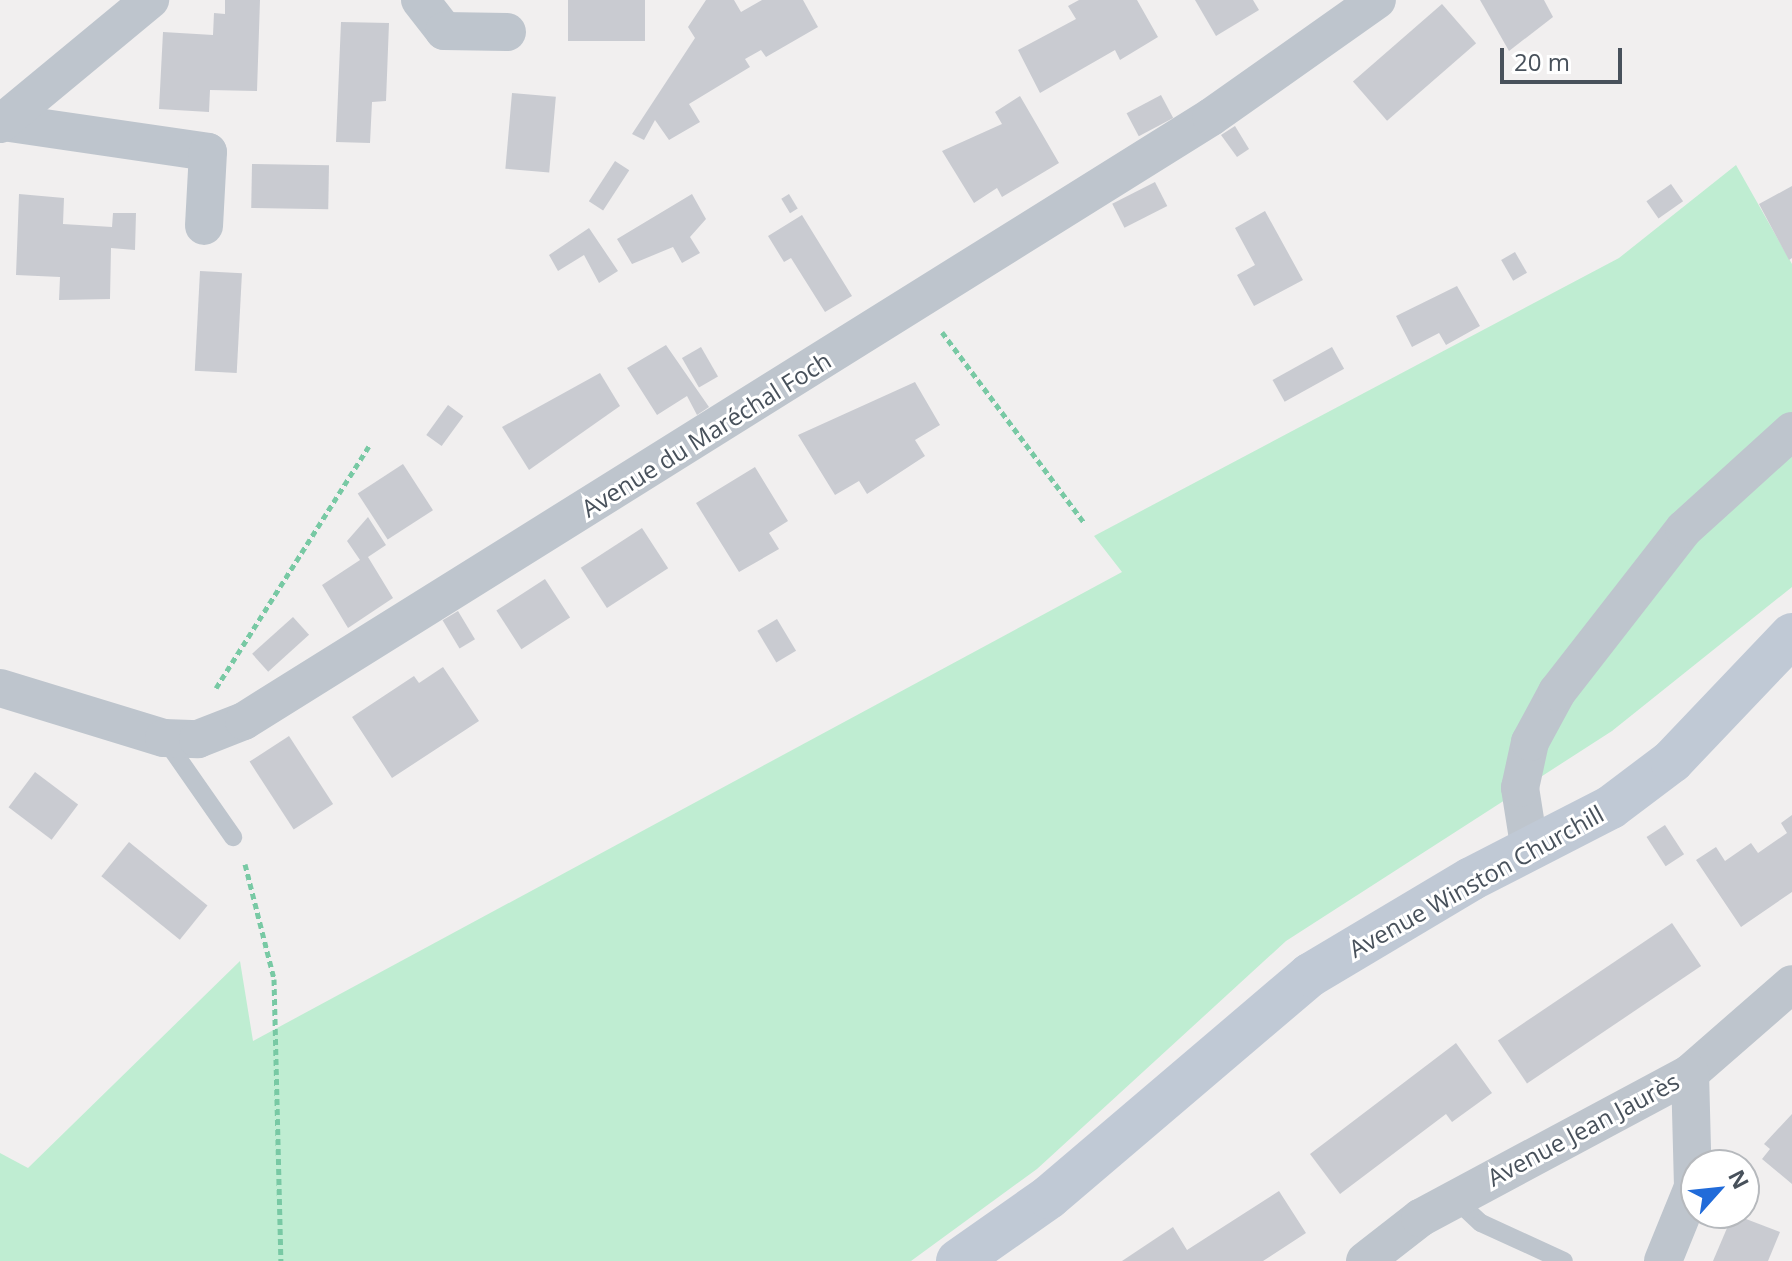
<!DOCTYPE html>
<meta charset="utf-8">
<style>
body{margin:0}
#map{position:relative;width:1792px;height:1261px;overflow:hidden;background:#f1efef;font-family:"Open Sans",sans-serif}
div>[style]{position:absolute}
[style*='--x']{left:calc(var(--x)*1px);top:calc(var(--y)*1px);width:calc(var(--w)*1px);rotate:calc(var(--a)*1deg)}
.green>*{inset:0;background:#bfedd2}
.building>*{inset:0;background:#c9cbd1;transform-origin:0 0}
.path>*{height:5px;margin-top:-2.5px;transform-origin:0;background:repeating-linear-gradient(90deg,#78c9a4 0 6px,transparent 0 10px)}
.lane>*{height:18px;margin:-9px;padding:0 9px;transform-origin:9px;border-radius:9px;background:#bec5cd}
.street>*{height:38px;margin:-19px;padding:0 19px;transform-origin:19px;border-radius:19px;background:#bec5cd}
.secondary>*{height:44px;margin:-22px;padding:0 22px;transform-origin:22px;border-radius:22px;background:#c0c9d5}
span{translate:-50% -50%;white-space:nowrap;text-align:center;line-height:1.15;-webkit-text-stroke:6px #fff;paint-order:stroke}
.street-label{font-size:24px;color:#48515b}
.north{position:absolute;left:1680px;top:1149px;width:80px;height:80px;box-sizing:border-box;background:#fff;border:2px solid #b6b9bd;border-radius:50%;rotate:63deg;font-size:22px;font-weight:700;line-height:32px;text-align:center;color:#48515b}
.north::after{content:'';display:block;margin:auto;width:28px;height:36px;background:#216bd9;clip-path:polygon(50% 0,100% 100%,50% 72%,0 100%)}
.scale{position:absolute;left:1500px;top:48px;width:122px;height:36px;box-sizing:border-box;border:4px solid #48515b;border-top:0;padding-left:10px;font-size:24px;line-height:28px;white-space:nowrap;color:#48515b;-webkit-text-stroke:6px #fff;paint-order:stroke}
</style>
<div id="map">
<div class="green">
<i style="clip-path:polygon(1736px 165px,1792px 264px,1792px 587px,1612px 731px,1286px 941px,1037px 1169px,911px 1261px,0 1261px,0 1153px,28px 1168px,240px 961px,253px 1041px,1122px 572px,1094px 536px,1619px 258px)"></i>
</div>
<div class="building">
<i style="clip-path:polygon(225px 0,260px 0,257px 91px,210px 90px,209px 112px,159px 109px,163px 32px,213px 35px,214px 13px,225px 14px)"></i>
<i style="left:568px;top:0;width:77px;height:41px"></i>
<i style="clip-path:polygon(706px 0,734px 0,741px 12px,762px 0,803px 0,818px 27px,766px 57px,761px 50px,745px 59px,750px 67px,689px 104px,700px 122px,669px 140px,655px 120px,644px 140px,632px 134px,695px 38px,688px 27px)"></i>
<i style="clip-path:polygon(1079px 0,1137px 0,1158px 37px,1120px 60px,1115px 50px,1040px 93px,1018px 50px,1076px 19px,1068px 6px)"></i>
<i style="clip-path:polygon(1195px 0,1253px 0,1259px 10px,1216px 36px)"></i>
<i style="clip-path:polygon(1480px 0,1544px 0,1553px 17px,1509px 51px)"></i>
<i style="left:1442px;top:4px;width:52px;height:118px;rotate:49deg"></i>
<i style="clip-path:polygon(341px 22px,389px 23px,386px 101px,372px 102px,370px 143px,336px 142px)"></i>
<i style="left:512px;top:93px;width:44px;height:76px;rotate:5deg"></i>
<i style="left:1161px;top:95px;width:26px;height:39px;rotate:62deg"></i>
<i style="clip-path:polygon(1020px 96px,1059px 163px,1002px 197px,997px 188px,974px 203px,942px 151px,1002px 124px,995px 112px)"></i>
<i style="clip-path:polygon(1235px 126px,1249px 149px,1237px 157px,1221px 135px)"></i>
<i style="left:615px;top:161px;width:17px;height:48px;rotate:33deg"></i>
<i style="left:252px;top:164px;width:77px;height:44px;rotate:1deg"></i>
<i style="left:1155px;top:182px;width:27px;height:48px;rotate:63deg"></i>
<i style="left:1671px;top:184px;width:21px;height:30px;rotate:55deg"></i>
<i style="clip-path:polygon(1792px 186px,1792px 258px,1789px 260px,1759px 204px)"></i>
<i style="clip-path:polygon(19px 194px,64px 198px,63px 224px,112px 227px,113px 213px,136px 213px,135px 250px,111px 248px,110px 299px,59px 300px,60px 277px,16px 275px)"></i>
<i style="clip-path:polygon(692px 194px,706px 219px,690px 237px,700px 253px,682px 263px,673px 247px,632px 264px,617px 239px)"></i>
<i style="left:789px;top:194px;width:17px;height:9px;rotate:59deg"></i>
<i style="clip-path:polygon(1265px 211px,1303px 280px,1254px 306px,1237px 275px,1255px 265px,1235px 228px)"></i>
<i style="clip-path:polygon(802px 215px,852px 296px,825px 312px,791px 258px,784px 262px,768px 236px)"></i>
<i style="clip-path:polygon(589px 228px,618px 271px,599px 283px,584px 255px,558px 271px,549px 255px)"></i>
<i style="left:1515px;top:252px;width:24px;height:16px;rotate:60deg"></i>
<i style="left:200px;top:271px;width:42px;height:100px;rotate:3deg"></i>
<i style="clip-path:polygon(1457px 286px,1480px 326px,1446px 345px,1439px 333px,1412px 347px,1396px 316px)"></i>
<i style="clip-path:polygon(666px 345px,709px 407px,697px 415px,687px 396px,657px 415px,627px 368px)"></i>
<i style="left:701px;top:347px;width:34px;height:22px;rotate:60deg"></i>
<i style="left:1332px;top:347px;width:25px;height:68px;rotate:61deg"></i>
<i style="clip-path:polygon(600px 373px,620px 406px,529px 470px,502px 427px)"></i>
<i style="clip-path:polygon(915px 382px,940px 425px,915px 440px,925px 456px,867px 494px,859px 481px,835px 495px,798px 435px)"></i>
<i style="left:448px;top:405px;width:19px;height:37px;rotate:36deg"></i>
<i style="left:403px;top:464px;width:55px;height:54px;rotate:57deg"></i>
<i style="clip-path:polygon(755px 467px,788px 521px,769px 533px,779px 549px,739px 572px,696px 503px)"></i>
<i style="clip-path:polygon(368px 517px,386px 545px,368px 557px,393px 598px,348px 628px,322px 585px,360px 560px,347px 541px)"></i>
<i style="left:642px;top:528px;width:48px;height:73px;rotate:57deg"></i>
<i style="left:545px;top:579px;width:46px;height:58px;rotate:57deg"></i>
<i style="left:458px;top:611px;width:33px;height:18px;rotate:59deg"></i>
<i style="left:293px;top:617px;width:24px;height:55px;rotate:48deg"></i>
<i style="left:777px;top:619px;width:37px;height:23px;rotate:59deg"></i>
<i style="clip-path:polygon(443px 667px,479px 721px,392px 778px,352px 717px,414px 676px,419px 683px)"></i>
<i style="left:289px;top:736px;width:81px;height:47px;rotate:57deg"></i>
<i style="left:35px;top:772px;width:54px;height:44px;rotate:37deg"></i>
<i style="clip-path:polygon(1792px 815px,1792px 892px,1741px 927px,1696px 860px,1716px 847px,1725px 861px,1751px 843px,1758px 853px,1787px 833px,1781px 823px)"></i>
<i style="left:1665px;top:825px;width:35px;height:22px;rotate:57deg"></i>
<i style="left:129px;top:842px;width:101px;height:44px;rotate:39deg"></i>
<i style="left:1672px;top:923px;width:52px;height:210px;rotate:56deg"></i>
<i style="clip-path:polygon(1456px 1043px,1492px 1093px,1452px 1122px,1446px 1114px,1340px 1194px,1310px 1154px)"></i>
<i style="clip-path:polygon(1792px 1114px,1792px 1184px,1762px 1159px,1770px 1149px,1764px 1144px)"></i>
<i style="clip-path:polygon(1279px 1191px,1306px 1233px,1263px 1261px,1122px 1261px,1173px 1227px,1187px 1250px)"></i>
<i style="clip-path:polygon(1733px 1214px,1780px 1232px,1768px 1261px,1713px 1261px)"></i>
</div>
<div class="path">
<i style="--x:942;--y:332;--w:239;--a:53.3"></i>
<i style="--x:216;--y:688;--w:286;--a:-57.7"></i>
<i style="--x:245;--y:864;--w:119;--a:75.8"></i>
<i style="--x:274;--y:979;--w:282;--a:88.6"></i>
</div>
<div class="lane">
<i style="--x:164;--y:738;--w:121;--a:55.1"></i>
<i style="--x:1455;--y:1199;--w:35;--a:43"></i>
<i style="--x:1481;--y:1223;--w:91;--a:24.6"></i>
</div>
<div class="street">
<i style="--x:420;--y:0;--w:39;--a:52"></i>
<i style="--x:444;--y:31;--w:63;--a:0.9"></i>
<i style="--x:3;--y:122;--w:207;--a:8.3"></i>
<i style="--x:208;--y:152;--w:74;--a:93.1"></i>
<i style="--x:0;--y:124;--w:195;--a:-39.6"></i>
<i style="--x:0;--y:688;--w:171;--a:17"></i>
<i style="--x:164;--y:738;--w:34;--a:2"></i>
<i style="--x:198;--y:739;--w:49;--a:-21.4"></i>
<i style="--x:244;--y:721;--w:1140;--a:-31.99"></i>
<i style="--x:1211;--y:117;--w:203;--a:-35.2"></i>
<i style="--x:1530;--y:851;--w:64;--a:-99"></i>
<i style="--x:1520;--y:788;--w:47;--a:-77.7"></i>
<i style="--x:1530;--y:742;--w:57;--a:-61.6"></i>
<i style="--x:1557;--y:692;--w:207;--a:-52.1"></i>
<i style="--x:1684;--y:529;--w:146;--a:-42.2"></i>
<i style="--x:1365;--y:1261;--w:70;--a:-38"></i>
<i style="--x:1420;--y:1218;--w:306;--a:-28.2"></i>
<i style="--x:1690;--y:1073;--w:135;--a:-41.1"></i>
<i style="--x:1663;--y:1261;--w:80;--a:-67.9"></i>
<i style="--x:1693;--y:1187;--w:114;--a:-91.5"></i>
</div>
<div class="secondary">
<i style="--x:958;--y:1261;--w:111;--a:-35.1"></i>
<i style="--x:1049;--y:1197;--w:343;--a:-40.4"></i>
<i style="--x:1310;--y:975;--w:187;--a:-30.8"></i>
<i style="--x:1471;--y:879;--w:157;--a:-27.2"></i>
<i style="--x:1611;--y:807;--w:76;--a:-37"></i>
<i style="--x:1672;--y:761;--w:174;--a:-46.4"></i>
</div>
<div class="street-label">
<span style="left:706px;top:434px;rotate:-32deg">Avenue du Maréchal Foch</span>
<span style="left:1476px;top:881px;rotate:-29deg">Avenue Winston Churchill</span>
<span style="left:1583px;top:1129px;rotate:-28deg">Avenue Jean Jaurès</span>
</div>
<div class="north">N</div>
<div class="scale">20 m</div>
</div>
